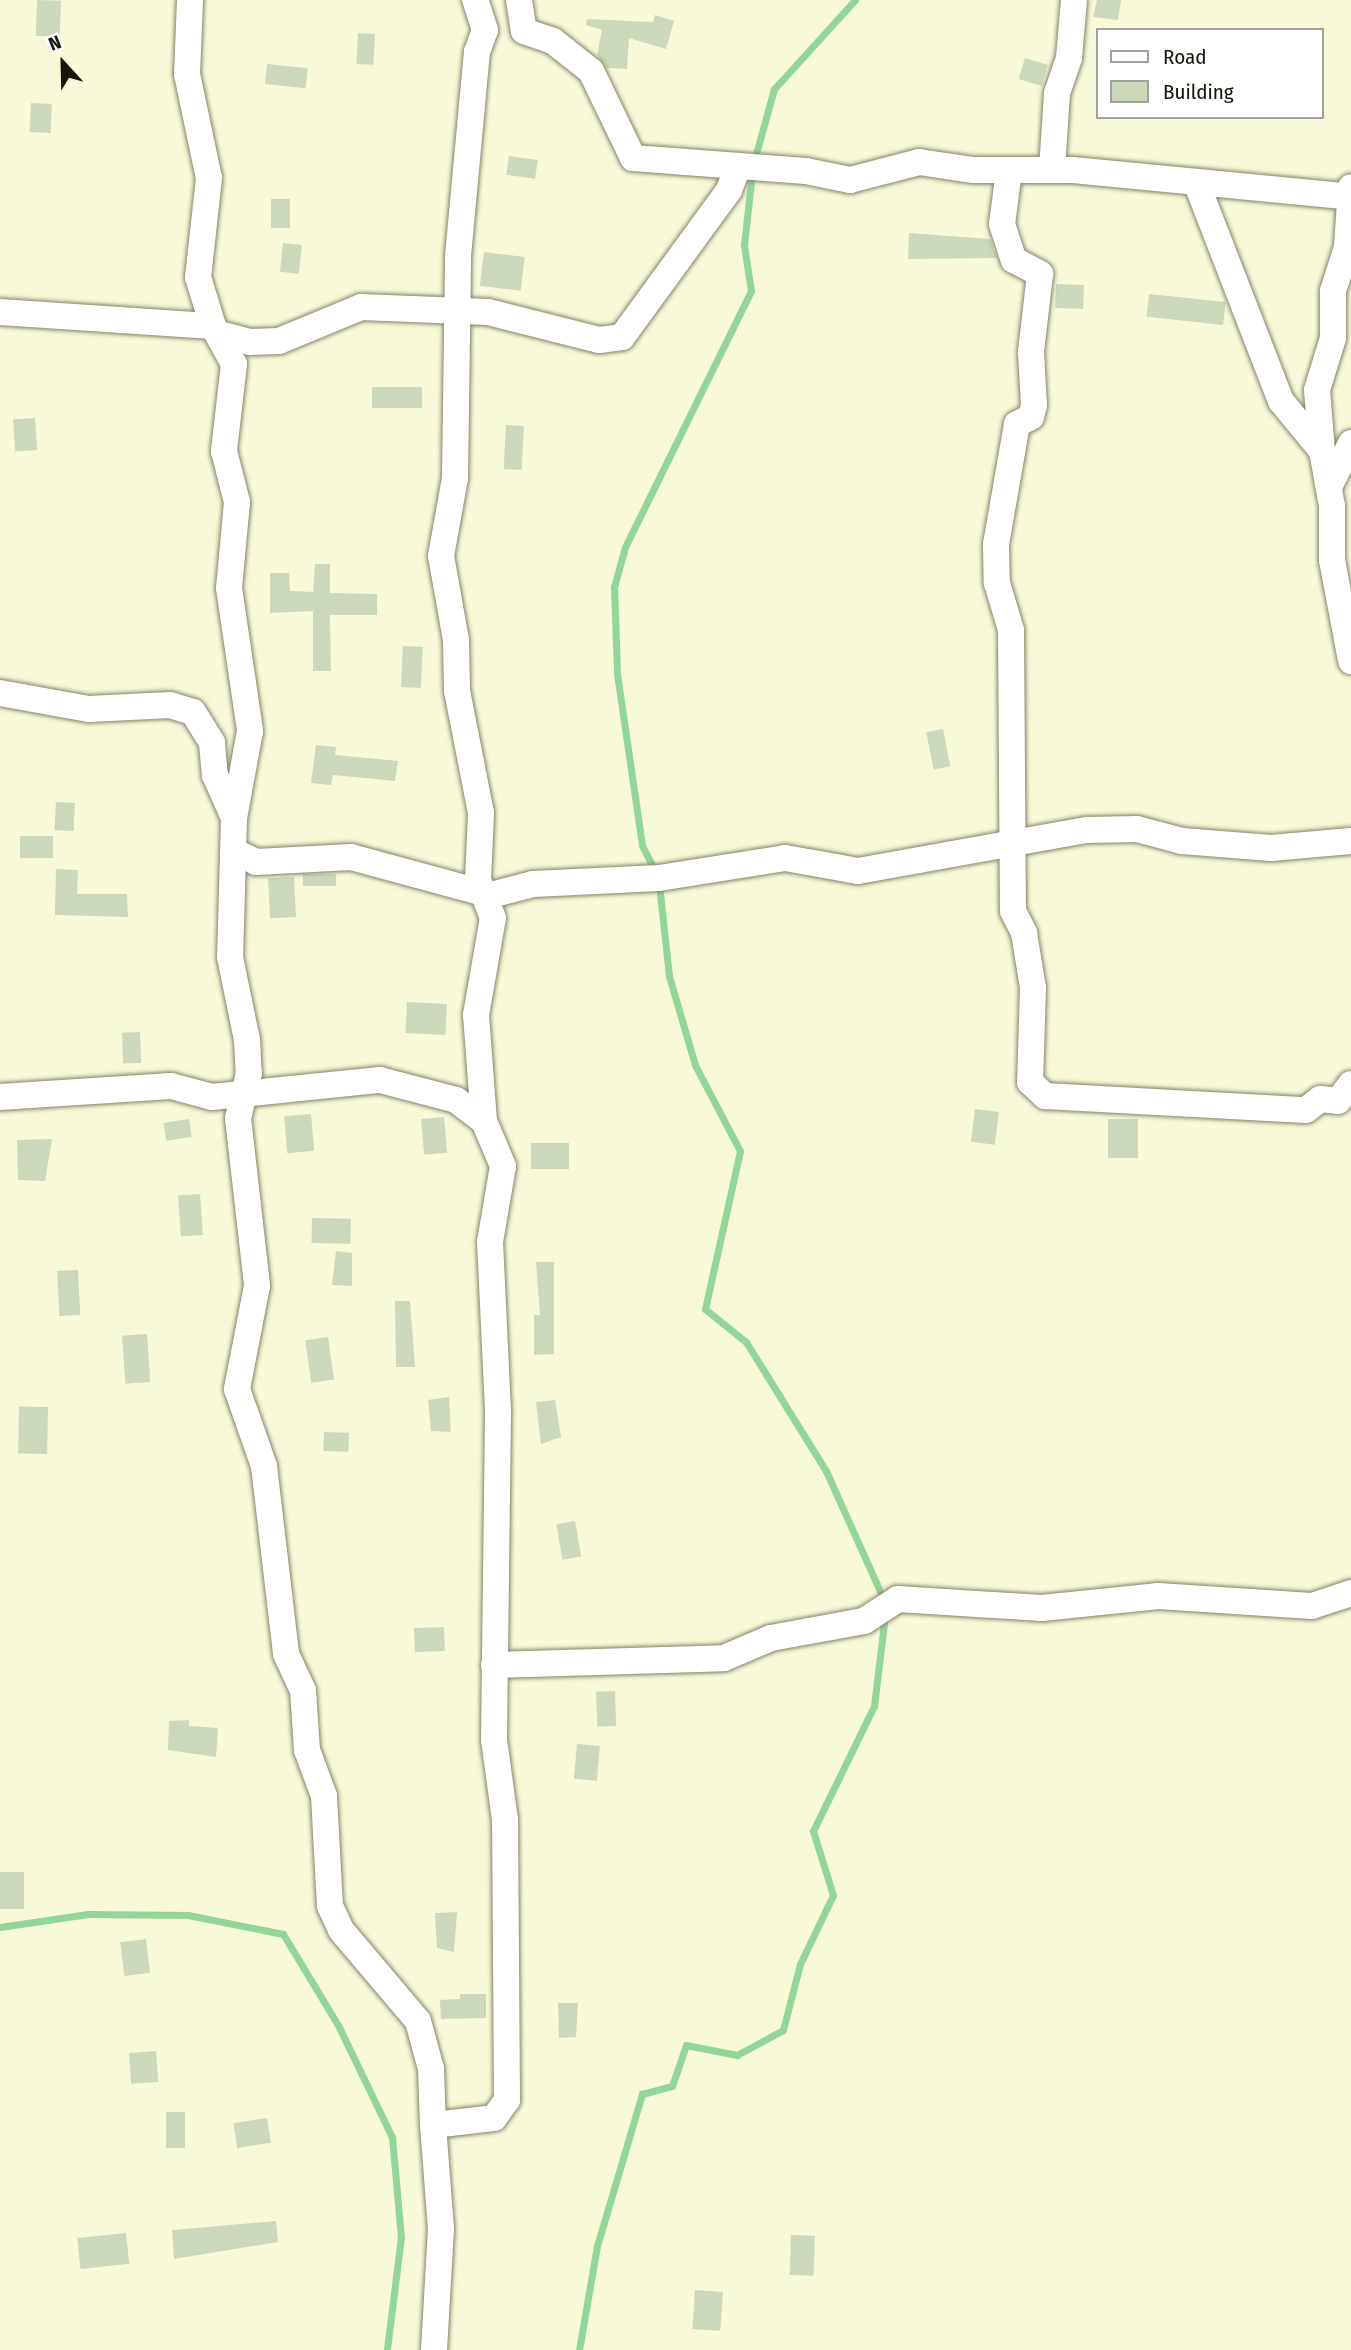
<!DOCTYPE html>
<style>
body{margin:0}
#map{position:relative;width:1351px;height:2350px;overflow:hidden;background:#f8f9d9;font-family:"Fira Sans Condensed",sans-serif}
div>[style]{position:absolute}
[style*='--x']{left:calc(var(--x)*1px);top:calc(var(--y)*1px);width:calc(var(--w)*1px);rotate:calc(var(--a)*1deg)}
.stream>*{height:7px;margin:-3.5px;padding:0 3.5px;transform-origin:3.5px;border-radius:3.5px;background:#94d698}
.building>*{inset:0;background:#cbd8bc;transform-origin:0 0}
.roads{filter:drop-shadow(0 0 2px #838468) drop-shadow(0 0 2px #838468)}
.minor>*{height:26px;margin:-13px;padding:0 13px;transform-origin:13px;border-radius:13px;background:#fff}
span{translate:-50% -50%;white-space:nowrap;text-align:center;line-height:1.15;-webkit-text-stroke:5px #fff;paint-order:stroke}
.legend{position:absolute;left:1096px;top:28px;width:228px;height:91px;box-sizing:border-box;background:#fff;border:2px solid #a1a19d;margin:0;padding:9px 12px;list-style:none;font-size:21px;color:#15150a}
.legend li{display:flex;align-items:center;gap:14px;height:35px}
.legend b{width:35px;border:2px solid #a1a19d}
.north{position:absolute;left:28px;top:28px;width:70px;height:70px;-webkit-text-stroke:5px #fff;paint-order:stroke;rotate:338deg;font-size:19px;font-weight:700;line-height:28px;text-align:center;color:#15150a}
.north::after{content:'';display:block;margin:auto;width:24px;height:32px;background:#15150a;clip-path:polygon(50% 0,100% 100%,50% 72%,0 100%)}
</style>
<div id="map">
<div class="stream">
<i style="--x:754;--y:161;--w:75;--a:-74.5"></i>
<i style="--x:774;--y:89;--w:120;--a:-47.7"></i>
<i style="--x:656;--y:873;--w:31;--a:-117"></i>
<i style="--x:642;--y:845;--w:174;--a:-98.3"></i>
<i style="--x:617;--y:673;--w:86;--a:-92"></i>
<i style="--x:614;--y:587;--w:41;--a:-74.6"></i>
<i style="--x:625;--y:547;--w:285;--a:-63.8"></i>
<i style="--x:751;--y:291;--w:47;--a:-98.7"></i>
<i style="--x:744;--y:245;--w:72;--a:-83.7"></i>
<i style="--x:659;--y:884;--w:93;--a:83.8"></i>
<i style="--x:669;--y:976;--w:93;--a:73.7"></i>
<i style="--x:695;--y:1065;--w:97;--a:62.4"></i>
<i style="--x:740;--y:1151;--w:162;--a:102.5"></i>
<i style="--x:705;--y:1309;--w:53;--a:38.8"></i>
<i style="--x:746;--y:1342;--w:152;--a:58.2"></i>
<i style="--x:826;--y:1471;--w:141;--a:65.8"></i>
<i style="--x:0;--y:1927;--w:89;--a:-8.4"></i>
<i style="--x:88;--y:1914;--w:100;--a:0.6"></i>
<i style="--x:188;--y:1915;--w:97;--a:11.3"></i>
<i style="--x:283;--y:1934;--w:106;--a:58.9"></i>
<i style="--x:338;--y:2025;--w:124;--a:64.3"></i>
<i style="--x:392;--y:2137;--w:100;--a:84.9"></i>
<i style="--x:401;--y:2237;--w:114;--a:97.1"></i>
<i style="--x:579;--y:2350;--w:106;--a:-80.2"></i>
<i style="--x:597;--y:2246;--w:159;--a:-73.5"></i>
<i style="--x:642;--y:2094;--w:31;--a:-15"></i>
<i style="--x:672;--y:2086;--w:43;--a:-71.1"></i>
<i style="--x:686;--y:2045;--w:52;--a:11.1"></i>
<i style="--x:737;--y:2055;--w:52;--a:-28.5"></i>
<i style="--x:783;--y:2030;--w:68;--a:-75.6"></i>
<i style="--x:800;--y:1964;--w:76;--a:-64.4"></i>
<i style="--x:833;--y:1895;--w:67;--a:-107.4"></i>
<i style="--x:813;--y:1831;--w:139;--a:-64"></i>
<i style="--x:874;--y:1706;--w:92;--a:-83.1"></i>
</div>
<div class="building">
<i style="left:37px;top:0;width:24px;height:36px;rotate:2deg"></i>
<i style="clip-path:polygon(1097px 0,1121px 0,1118px 20px,1093px 17px)"></i>
<i style="clip-path:polygon(655px 15px,674px 21px,666px 49px,629px 38px,627px 69px,607px 68px,597px 55px,602px 30px,586px 25px,587px 19px,653px 22px)"></i>
<i style="left:358px;top:33px;width:17px;height:31px;rotate:3deg"></i>
<i style="left:1025px;top:58px;width:24px;height:22px;rotate:17deg"></i>
<i style="left:267px;top:64px;width:41px;height:20px;rotate:6deg"></i>
<i style="left:31px;top:103px;width:21px;height:29px;rotate:3deg"></i>
<i style="left:509px;top:156px;width:29px;height:19px;rotate:8deg"></i>
<i style="left:271px;top:199px;width:19px;height:29px"></i>
<i style="clip-path:polygon(909px 233px,990px 239px,997px 258px,908px 259px)"></i>
<i style="left:283px;top:243px;width:19px;height:29px;rotate:6deg"></i>
<i style="left:484px;top:252px;width:41px;height:34px;rotate:7deg"></i>
<i style="left:1084px;top:285px;width:24px;height:28px;rotate:92deg"></i>
<i style="left:1149px;top:294px;width:77px;height:23px;rotate:6deg"></i>
<i style="left:372px;top:387px;width:50px;height:21px"></i>
<i style="left:35px;top:418px;width:32px;height:22px;rotate:86deg"></i>
<i style="left:506px;top:425px;width:18px;height:44px;rotate:3deg"></i>
<i style="clip-path:polygon(315px 564px,330px 564px,330px 593px,377px 594px,377px 615px,330px 615px,331px 671px,313px 671px,313px 611px,270px 613px,270px 573px,289px 573px,290px 591px,313px 592px)"></i>
<i style="left:403px;top:646px;width:20px;height:41px;rotate:3deg"></i>
<i style="left:943px;top:729px;width:38px;height:17px;rotate:79deg"></i>
<i style="clip-path:polygon(316px 745px,336px 747px,335px 755px,398px 761px,395px 781px,333px 775px,331px 785px,311px 783px)"></i>
<i style="left:56px;top:802px;width:19px;height:28px;rotate:3deg"></i>
<i style="left:20px;top:836px;width:33px;height:22px"></i>
<i style="clip-path:polygon(56px 869px,78px 870px,77px 894px,127px 894px,128px 917px,55px 915px)"></i>
<i style="left:336px;top:874px;width:12px;height:33px;rotate:90deg"></i>
<i style="left:294px;top:877px;width:40px;height:26px;rotate:87deg"></i>
<i style="left:407px;top:1002px;width:40px;height:31px;rotate:3deg"></i>
<i style="left:140px;top:1032px;width:31px;height:18px;rotate:88deg"></i>
<i style="left:975px;top:1109px;width:24px;height:33px;rotate:7deg"></i>
<i style="left:311px;top:1114px;width:37px;height:27px;rotate:85deg"></i>
<i style="left:444px;top:1117px;width:36px;height:23px;rotate:85deg"></i>
<i style="left:189px;top:1119px;width:18px;height:26px;rotate:81deg"></i>
<i style="left:1108px;top:1119px;width:30px;height:39px"></i>
<i style="clip-path:polygon(52px 1139px,45px 1181px,18px 1180px,17px 1140px)"></i>
<i style="left:569px;top:1143px;width:26px;height:38px;rotate:90deg"></i>
<i style="left:200px;top:1194px;width:41px;height:22px;rotate:86deg"></i>
<i style="left:312px;top:1218px;width:39px;height:25px;rotate:1deg"></i>
<i style="clip-path:polygon(336px 1251px,352px 1253px,352px 1286px,332px 1285px)"></i>
<i style="clip-path:polygon(536px 1262px,554px 1262px,554px 1354px,534px 1355px,534px 1315px,540px 1315px)"></i>
<i style="left:78px;top:1270px;width:45px;height:21px;rotate:87deg"></i>
<i style="clip-path:polygon(395px 1301px,410px 1301px,415px 1367px,396px 1367px)"></i>
<i style="left:147px;top:1334px;width:48px;height:25px;rotate:86deg"></i>
<i style="left:328px;top:1337px;width:43px;height:23px;rotate:82deg"></i>
<i style="clip-path:polygon(449px 1397px,451px 1432px,431px 1431px,428px 1400px)"></i>
<i style="clip-path:polygon(555px 1400px,561px 1437px,541px 1444px,536px 1402px)"></i>
<i style="left:48px;top:1407px;width:47px;height:29px;rotate:91deg"></i>
<i style="left:324px;top:1432px;width:25px;height:19px;rotate:2deg"></i>
<i style="left:575px;top:1521px;width:36px;height:19px;rotate:80deg"></i>
<i style="left:444px;top:1627px;width:24px;height:30px;rotate:88deg"></i>
<i style="left:615px;top:1691px;width:35px;height:19px;rotate:88deg"></i>
<i style="clip-path:polygon(189px 1720px,189px 1726px,218px 1728px,216px 1757px,168px 1750px,169px 1721px)"></i>
<i style="left:577px;top:1744px;width:23px;height:35px;rotate:5deg"></i>
<i style="left:0;top:1872px;width:24px;height:37px"></i>
<i style="clip-path:polygon(457px 1912px,454px 1952px,437px 1948px,435px 1913px)"></i>
<i style="left:146px;top:1939px;width:34px;height:26px;rotate:83deg"></i>
<i style="clip-path:polygon(460px 1994px,486px 1994px,486px 2018px,441px 2019px,440px 2000px,460px 1999px)"></i>
<i style="clip-path:polygon(558px 2003px,578px 2003px,576px 2037px,559px 2038px)"></i>
<i style="left:156px;top:2051px;width:31px;height:27px;rotate:86deg"></i>
<i style="left:166px;top:2112px;width:19px;height:36px"></i>
<i style="left:267px;top:2118px;width:25px;height:34px;rotate:81deg"></i>
<i style="clip-path:polygon(276px 2221px,278px 2242px,174px 2259px,172px 2230px)"></i>
<i style="left:126px;top:2233px;width:31px;height:49px;rotate:84deg"></i>
<i style="left:791px;top:2235px;width:24px;height:40px;rotate:2deg"></i>
<i style="left:695px;top:2290px;width:28px;height:39px;rotate:4deg"></i>
</div>
<div class="roads">
<div class="minor">
<i style="--x:190;--y:0;--w:74;--a:92.3"></i>
<i style="--x:187;--y:74;--w:106;--a:78.1"></i>
<i style="--x:209;--y:178;--w:100;--a:96.3"></i>
<i style="--x:198;--y:277;--w:51;--a:73"></i>
<i style="--x:213;--y:326;--w:43;--a:61.1"></i>
<i style="--x:234;--y:364;--w:88;--a:96.6"></i>
<i style="--x:224;--y:451;--w:53;--a:75.7"></i>
<i style="--x:237;--y:502;--w:86;--a:95.3"></i>
<i style="--x:229;--y:588;--w:145;--a:81.6"></i>
<i style="--x:250;--y:731;--w:88;--a:100.4"></i>
<i style="--x:234;--y:818;--w:139;--a:91.6"></i>
<i style="--x:230;--y:957;--w:85;--a:78.4"></i>
<i style="--x:247;--y:1040;--w:33;--a:87"></i>
<i style="--x:249;--y:1073;--w:46;--a:103.7"></i>
<i style="--x:238;--y:1118;--w:169;--a:83.5"></i>
<i style="--x:257;--y:1286;--w:105;--a:101"></i>
<i style="--x:237;--y:1389;--w:82;--a:70.7"></i>
<i style="--x:264;--y:1466;--w:189;--a:83.3"></i>
<i style="--x:286;--y:1654;--w:40;--a:65"></i>
<i style="--x:303;--y:1690;--w:60;--a:86.2"></i>
<i style="--x:307;--y:1750;--w:49;--a:69.7"></i>
<i style="--x:324;--y:1796;--w:110;--a:86.9"></i>
<i style="--x:330;--y:1906;--w:26;--a:65"></i>
<i style="--x:341;--y:1930;--w:119;--a:49.8"></i>
<i style="--x:418;--y:2021;--w:50;--a:74.8"></i>
<i style="--x:431;--y:2069;--w:56;--a:88"></i>
<i style="--x:519;--y:0;--w:31;--a:81"></i>
<i style="--x:524;--y:31;--w:31;--a:19"></i>
<i style="--x:553;--y:41;--w:48;--a:38.3"></i>
<i style="--x:591;--y:71;--w:97;--a:64.2"></i>
<i style="--x:633;--y:158;--w:173;--a:4.3"></i>
<i style="--x:806;--y:171;--w:45;--a:11.6"></i>
<i style="--x:850;--y:180;--w:71;--a:-14.6"></i>
<i style="--x:919;--y:162;--w:55;--a:8.4"></i>
<i style="--x:973;--y:170;--w:100;--a:0"></i>
<i style="--x:1073;--y:170;--w:279;--a:5.5"></i>
<i style="--x:1052;--y:169;--w:76;--a:-86.2"></i>
<i style="--x:1057;--y:93;--w:37;--a:-71"></i>
<i style="--x:1069;--y:58;--w:58;--a:-85.1"></i>
<i style="--x:1009;--y:171;--w:53;--a:97.5"></i>
<i style="--x:1002;--y:224;--w:38;--a:72"></i>
<i style="--x:1014;--y:260;--w:30;--a:28"></i>
<i style="--x:1040;--y:274;--w:79;--a:96.6"></i>
<i style="--x:1031;--y:352;--w:53;--a:86.8"></i>
<i style="--x:1034;--y:405;--w:12;--a:104"></i>
<i style="--x:1031;--y:417;--w:16;--a:153"></i>
<i style="--x:1017;--y:424;--w:122;--a:99.9"></i>
<i style="--x:996;--y:544;--w:39;--a:89"></i>
<i style="--x:997;--y:583;--w:49;--a:73.4"></i>
<i style="--x:1011;--y:630;--w:281;--a:89.6"></i>
<i style="--x:1013;--y:911;--w:25;--a:63"></i>
<i style="--x:1024;--y:933;--w:56;--a:80.7"></i>
<i style="--x:1033;--y:988;--w:94;--a:91.8"></i>
<i style="--x:1030;--y:1082;--w:21;--a:43"></i>
<i style="--x:1045;--y:1096;--w:261;--a:3.1"></i>
<i style="--x:1306;--y:1110;--w:18;--a:-38"></i>
<i style="--x:1320;--y:1099;--w:18;--a:6"></i>
<i style="--x:1338;--y:1101;--w:21;--a:-53"></i>
<i style="--x:1196;--y:182;--w:235;--a:68.8"></i>
<i style="--x:1281;--y:401;--w:65;--a:50.6"></i>
<i style="--x:1322;--y:451;--w:56;--a:79.7"></i>
<i style="--x:1332;--y:506;--w:54;--a:90"></i>
<i style="--x:1332;--y:560;--w:103;--a:79.3"></i>
<i style="--x:0;--y:312;--w:213;--a:3.8"></i>
<i style="--x:220;--y:334;--w:30;--a:15"></i>
<i style="--x:249;--y:342;--w:30;--a:-2"></i>
<i style="--x:279;--y:341;--w:89;--a:-22.5"></i>
<i style="--x:361;--y:307;--w:127;--a:2.3"></i>
<i style="--x:488;--y:312;--w:114;--a:14.2"></i>
<i style="--x:599;--y:340;--w:23;--a:-7"></i>
<i style="--x:622;--y:337;--w:182;--a:-53.9"></i>
<i style="--x:729;--y:190;--w:26;--a:-69"></i>
<i style="--x:1322;--y:451;--w:61;--a:-94.7"></i>
<i style="--x:1317;--y:390;--w:54;--a:-72.9"></i>
<i style="--x:1333;--y:338;--w:47;--a:-90"></i>
<i style="--x:1333;--y:291;--w:46;--a:-72.3"></i>
<i style="--x:1347;--y:247;--w:60;--a:-86.2"></i>
<i style="--x:1330;--y:485;--w:47;--a:-63.4"></i>
<i style="--x:0;--y:693;--w:90;--a:10.2"></i>
<i style="--x:89;--y:709;--w:81;--a:-2.8"></i>
<i style="--x:170;--y:705;--w:24;--a:17"></i>
<i style="--x:193;--y:712;--w:36;--a:58"></i>
<i style="--x:212;--y:743;--w:32;--a:85"></i>
<i style="--x:215;--y:775;--w:47;--a:66.2"></i>
<i style="--x:235;--y:852;--w:23;--a:25"></i>
<i style="--x:256;--y:862;--w:95;--a:-3"></i>
<i style="--x:351;--y:857;--w:145;--a:15.2"></i>
<i style="--x:491;--y:895;--w:43;--a:-14.7"></i>
<i style="--x:533;--y:884;--w:126;--a:-2.7"></i>
<i style="--x:659;--y:878;--w:128;--a:-9"></i>
<i style="--x:785;--y:858;--w:74;--a:10.1"></i>
<i style="--x:858;--y:871;--w:233;--a:-10.2"></i>
<i style="--x:1087;--y:830;--w:50;--a:-1.1"></i>
<i style="--x:1137;--y:829;--w:47;--a:14.9"></i>
<i style="--x:1182;--y:841;--w:89;--a:4.5"></i>
<i style="--x:1271;--y:848;--w:80;--a:-5"></i>
<i style="--x:0;--y:1097;--w:171;--a:-3.7"></i>
<i style="--x:171;--y:1086;--w:42;--a:15"></i>
<i style="--x:212;--y:1097;--w:169;--a:-5.8"></i>
<i style="--x:380;--y:1080;--w:79;--a:14.7"></i>
<i style="--x:456;--y:1100;--w:35;--a:37"></i>
<i style="--x:494;--y:1665;--w:230;--a:-1.7"></i>
<i style="--x:724;--y:1658;--w:51;--a:-23.1"></i>
<i style="--x:771;--y:1638;--w:95;--a:-10.4"></i>
<i style="--x:864;--y:1621;--w:40;--a:-32.9"></i>
<i style="--x:898;--y:1599;--w:144;--a:3.6"></i>
<i style="--x:1042;--y:1608;--w:117;--a:-5.9"></i>
<i style="--x:1158;--y:1596;--w:154;--a:3.7"></i>
<i style="--x:1312;--y:1606;--w:41;--a:-18.4"></i>
<i style="--x:434;--y:2350;--w:121;--a:-86.7"></i>
<i style="--x:441;--y:2229;--w:104;--a:-94.4"></i>
<i style="--x:433;--y:2125;--w:61;--a:-6.5"></i>
<i style="--x:494;--y:2118;--w:22;--a:-54"></i>
<i style="--x:507;--y:2100;--w:280;--a:-90.4"></i>
<i style="--x:505;--y:1820;--w:81;--a:-97.8"></i>
<i style="--x:494;--y:1740;--w:329;--a:-89.3"></i>
<i style="--x:498;--y:1411;--w:169;--a:-92.7"></i>
<i style="--x:490;--y:1242;--w:77;--a:-80.3"></i>
<i style="--x:503;--y:1166;--w:49;--a:-112.9"></i>
<i style="--x:484;--y:1121;--w:106;--a:-94.3"></i>
<i style="--x:476;--y:1015;--w:98;--a:-80.1"></i>
<i style="--x:493;--y:918;--w:41;--a:-111.5"></i>
<i style="--x:478;--y:880;--w:67;--a:-87.4"></i>
<i style="--x:481;--y:813;--w:124;--a:-101.1"></i>
<i style="--x:457;--y:691;--w:51;--a:-91.1"></i>
<i style="--x:456;--y:640;--w:85;--a:-100.1"></i>
<i style="--x:441;--y:556;--w:79;--a:-79.8"></i>
<i style="--x:455;--y:478;--w:222;--a:-89.2"></i>
<i style="--x:458;--y:256;--w:205;--a:-84.7"></i>
<i style="--x:477;--y:52;--w:23;--a:-70"></i>
<i style="--x:485;--y:30;--w:32;--a:-108"></i>
</div>
</div>
<ul class="legend">
<li><b style="height:9px;background:#fff"></b>Road</li>
<li><b style="height:19px;background:#cbd8bc"></b>Building</li>
</ul>
<div class="north">N</div>
</div>
